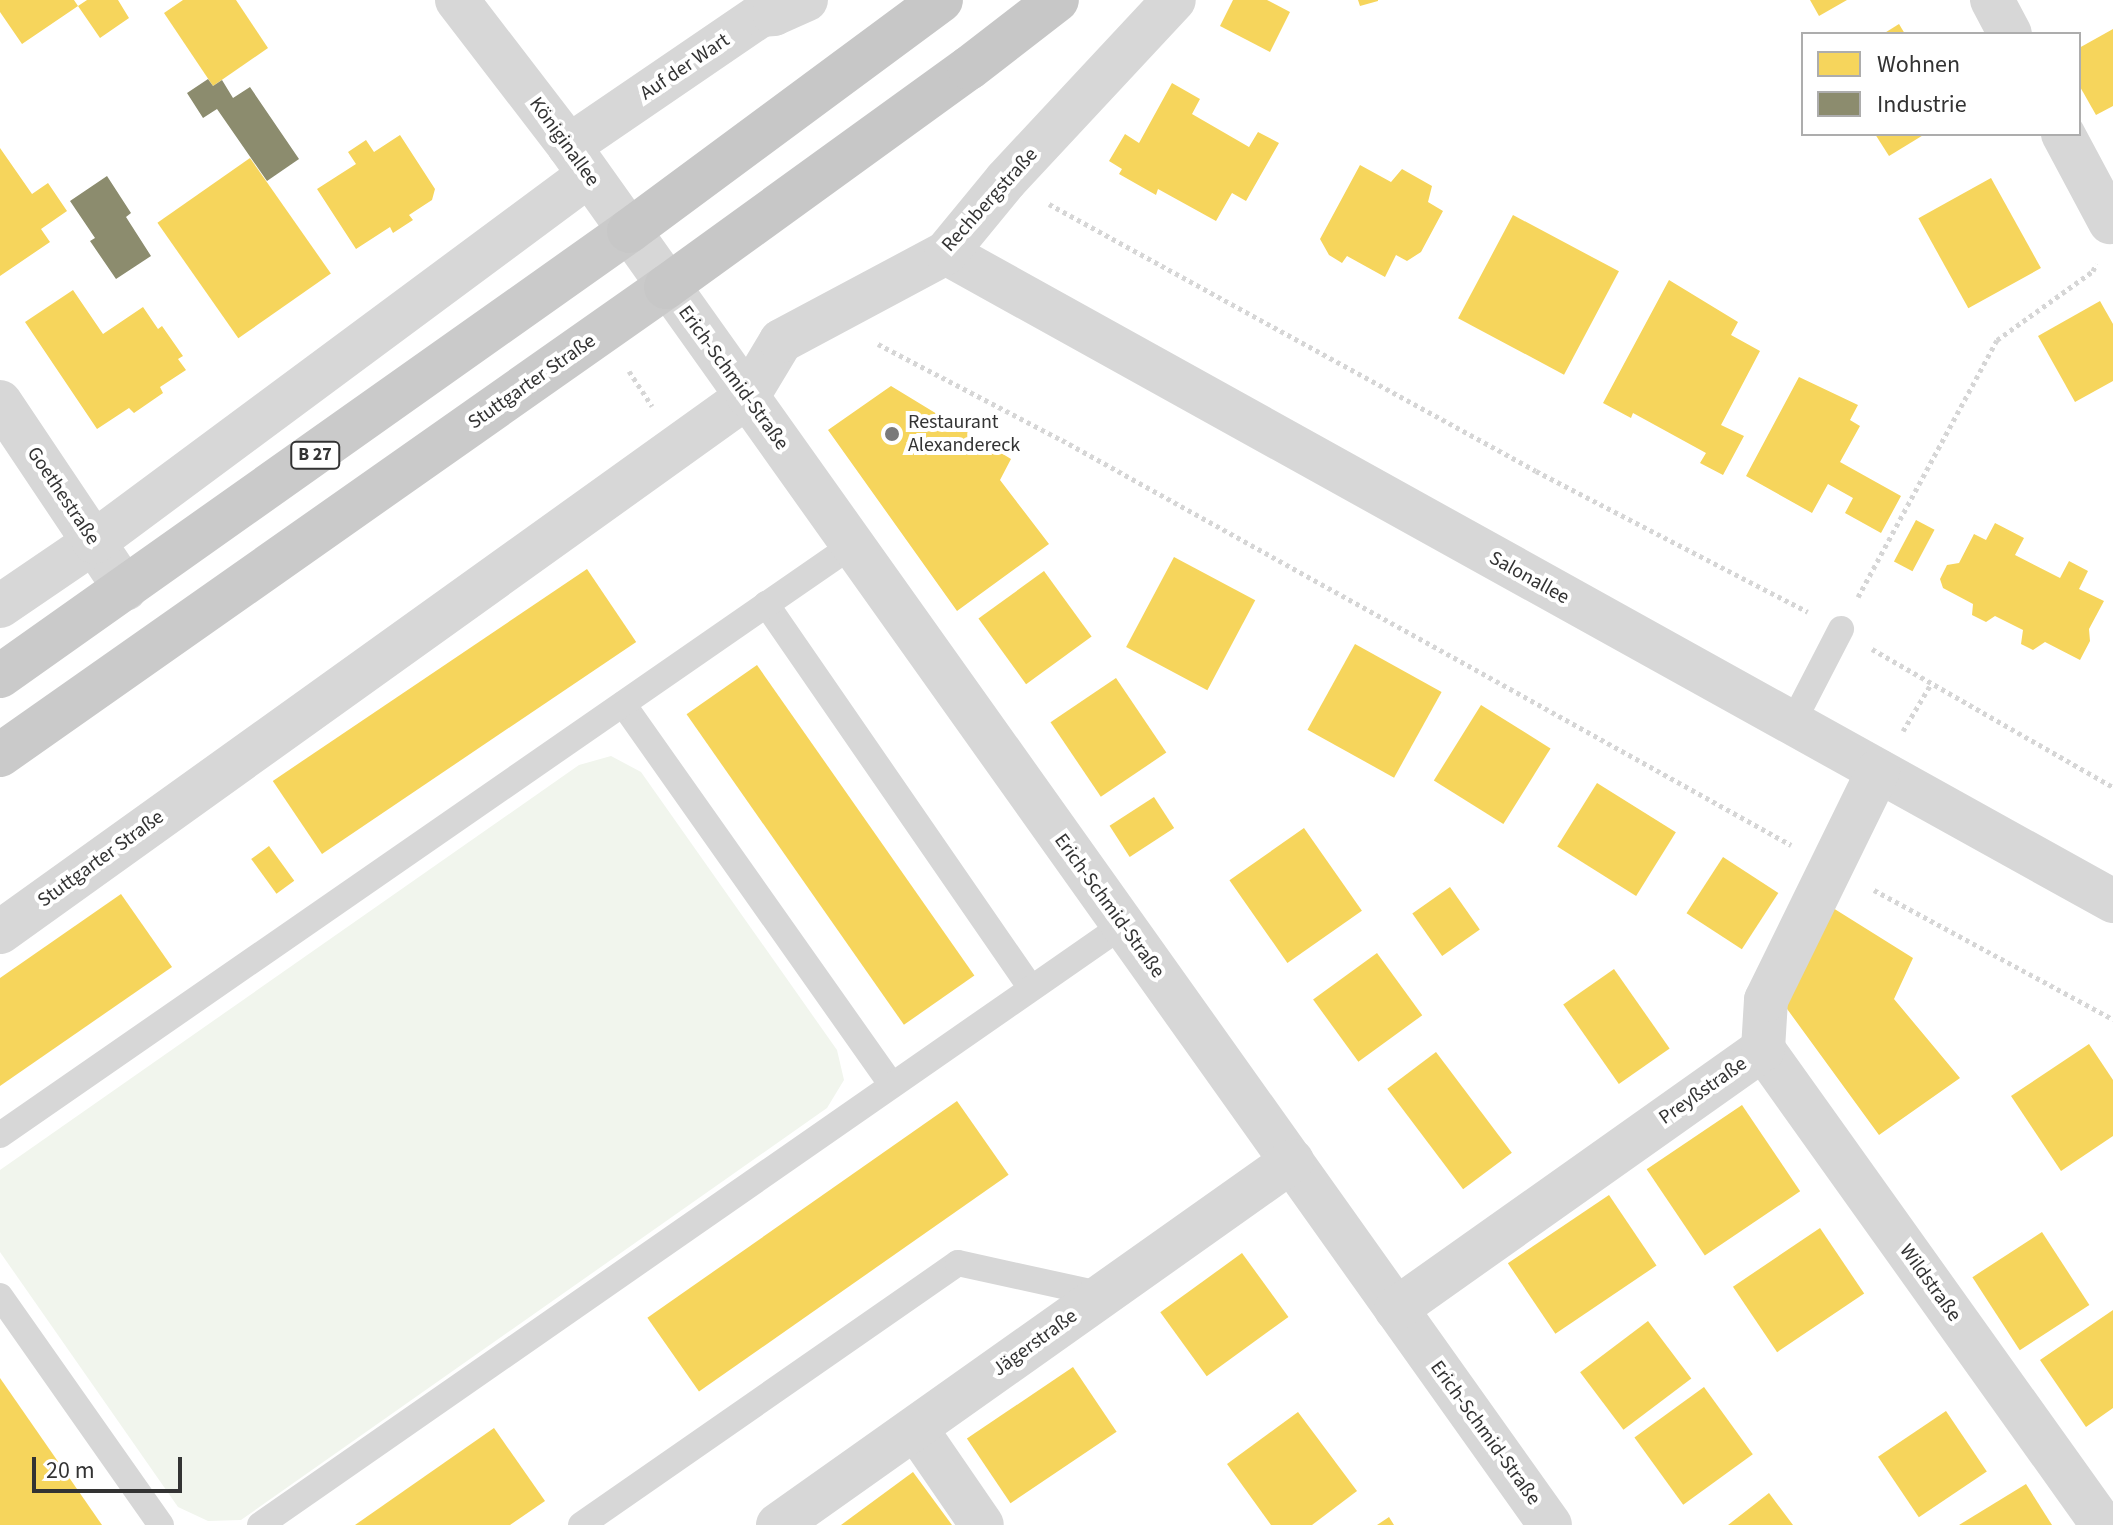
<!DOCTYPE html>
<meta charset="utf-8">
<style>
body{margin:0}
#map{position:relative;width:2113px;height:1525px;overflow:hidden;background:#fff;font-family:"Source Sans 3",sans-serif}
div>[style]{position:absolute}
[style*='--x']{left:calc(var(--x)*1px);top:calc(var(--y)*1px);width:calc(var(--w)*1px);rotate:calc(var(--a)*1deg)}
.green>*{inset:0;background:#f1f5ed}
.homes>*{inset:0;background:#f6d55c;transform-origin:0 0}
.industry>*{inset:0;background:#8c8c6e}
.path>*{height:5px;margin-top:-2.5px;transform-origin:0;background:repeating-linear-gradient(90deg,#d6d6d6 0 4px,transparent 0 8px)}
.service>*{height:26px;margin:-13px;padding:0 13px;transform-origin:13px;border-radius:13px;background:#d7d7d7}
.minor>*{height:44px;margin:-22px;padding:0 22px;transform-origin:22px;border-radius:22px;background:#d7d7d7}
.primary>*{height:44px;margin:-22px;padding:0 22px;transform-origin:22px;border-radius:22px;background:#cacaca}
.trunk>*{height:44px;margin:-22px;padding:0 22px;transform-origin:22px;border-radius:22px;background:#c7c7c7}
.dots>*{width:22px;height:22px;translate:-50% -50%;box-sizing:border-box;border:4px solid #fff;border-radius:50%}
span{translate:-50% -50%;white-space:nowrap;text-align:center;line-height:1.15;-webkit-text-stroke:8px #fff;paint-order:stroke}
.shield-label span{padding:2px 6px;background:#fff;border:2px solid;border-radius:6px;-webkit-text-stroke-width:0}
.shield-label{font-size:18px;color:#333;font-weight:700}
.street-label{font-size:20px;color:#333}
.poi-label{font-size:20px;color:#333}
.left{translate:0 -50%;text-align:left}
.legend{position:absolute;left:1801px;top:32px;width:280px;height:104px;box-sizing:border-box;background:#fff;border:2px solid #adadad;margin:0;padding:10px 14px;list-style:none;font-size:24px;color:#333}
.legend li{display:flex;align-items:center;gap:16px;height:40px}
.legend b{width:40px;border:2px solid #adadad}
.scale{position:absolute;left:32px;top:1457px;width:150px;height:36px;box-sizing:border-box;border:4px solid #333;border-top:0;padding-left:10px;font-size:24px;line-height:28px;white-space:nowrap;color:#333;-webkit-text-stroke:6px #fff;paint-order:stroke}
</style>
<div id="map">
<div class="green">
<i style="clip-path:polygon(611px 756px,641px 772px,837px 1050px,844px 1080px,827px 1108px,241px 1520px,208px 1521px,178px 1507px,0 1252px,0 1170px,579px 765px)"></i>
</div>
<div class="homes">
<i style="clip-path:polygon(0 0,74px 0,78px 6px,87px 0,118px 0,129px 18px,100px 38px,78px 6px,22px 44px,0 12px)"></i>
<i style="clip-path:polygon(183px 0,236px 0,268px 48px,213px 86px,164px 13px)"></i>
<i style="clip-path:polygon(1233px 0,1267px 0,1290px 12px,1270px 52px,1220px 26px)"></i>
<i style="clip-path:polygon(1358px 0,1378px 0,1378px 1px,1360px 6px)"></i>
<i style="clip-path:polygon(1810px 0,1847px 0,1819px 16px)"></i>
<i style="clip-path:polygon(1899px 24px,1905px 34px,1883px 34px)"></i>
<i style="clip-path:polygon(2113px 29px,2113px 106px,2096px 115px,2079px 85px,2079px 48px)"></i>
<i style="clip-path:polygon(1172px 83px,1200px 99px,1192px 114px,1249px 147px,1258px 132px,1279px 143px,1246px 201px,1232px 193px,1216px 221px,1158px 189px,1156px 195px,1119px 174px,1122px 169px,1109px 161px,1125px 134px,1139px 143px)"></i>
<i style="clip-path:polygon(1875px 134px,1925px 134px,1889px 156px)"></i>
<i style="clip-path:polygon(400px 135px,435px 189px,432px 200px,409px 215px,413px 220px,393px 233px,390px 227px,356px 249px,317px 189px,356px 164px,348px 152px,366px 140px,374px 152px)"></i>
<i style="clip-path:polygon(0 148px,32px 194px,48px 183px,67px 211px,41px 229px,50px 242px,0 276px)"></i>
<i style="left:250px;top:158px;width:141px;height:113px;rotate:55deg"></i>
<i style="clip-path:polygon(1360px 165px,1391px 182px,1402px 169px,1432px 186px,1428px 202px,1443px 211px,1421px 252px,1407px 261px,1396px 255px,1385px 277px,1347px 256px,1342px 263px,1329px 255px,1320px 239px)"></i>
<i style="left:1991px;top:178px;width:103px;height:83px;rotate:61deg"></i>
<i style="left:1513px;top:215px;width:120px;height:117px;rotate:28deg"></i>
<i style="clip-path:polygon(1669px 280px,1738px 322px,1731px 335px,1760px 351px,1721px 425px,1744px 436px,1723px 475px,1700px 463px,1706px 453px,1633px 413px,1631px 418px,1603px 403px)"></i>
<i style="clip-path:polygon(73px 290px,103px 334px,143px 307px,158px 329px,162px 326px,183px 356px,178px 359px,186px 370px,160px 387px,163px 393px,134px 413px,129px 408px,97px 429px,25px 322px)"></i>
<i style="clip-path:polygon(2100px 301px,2113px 324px,2113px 381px,2075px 402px,2038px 336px)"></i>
<i style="clip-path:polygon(1799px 377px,1858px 405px,1850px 420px,1860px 426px,1840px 462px,1901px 496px,1881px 533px,1845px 513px,1853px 498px,1828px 484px,1812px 513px,1746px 476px)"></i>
<i style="clip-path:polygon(891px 386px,1011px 459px,1000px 480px,1049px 544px,957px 611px,828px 430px)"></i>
<i style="left:1916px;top:520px;width:21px;height:47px;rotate:28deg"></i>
<i style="clip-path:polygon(1995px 523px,2024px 538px,2015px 555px,2060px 578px,2069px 561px,2088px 571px,2079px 589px,2104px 601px,2089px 629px,2090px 641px,2080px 660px,2045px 642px,2033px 650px,2021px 644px,2023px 630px,1995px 616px,1986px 622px,1972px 615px,1973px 604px,1943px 588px,1940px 579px,1947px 565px,1959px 563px,1974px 534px,1986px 540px)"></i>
<i style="left:1174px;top:557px;width:92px;height:102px;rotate:28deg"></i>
<i style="left:587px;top:569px;width:88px;height:379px;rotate:56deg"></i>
<i style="left:1044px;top:571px;width:81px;height:81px;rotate:54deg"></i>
<i style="left:1355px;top:644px;width:99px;height:98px;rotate:29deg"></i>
<i style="left:757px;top:665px;width:379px;height:86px;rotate:55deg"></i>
<i style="left:1116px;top:678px;width:90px;height:79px;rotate:56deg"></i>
<i style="left:1481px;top:705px;width:82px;height:89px;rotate:32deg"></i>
<i style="left:1597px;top:783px;width:93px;height:75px;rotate:32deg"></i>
<i style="left:1154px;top:797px;width:37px;height:53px;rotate:57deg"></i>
<i style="left:1304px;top:828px;width:101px;height:91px;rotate:55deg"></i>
<i style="left:269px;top:846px;width:43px;height:22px;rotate:54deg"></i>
<i style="left:1723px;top:857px;width:66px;height:67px;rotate:33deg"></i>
<i style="left:1450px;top:887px;width:52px;height:46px;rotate:55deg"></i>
<i style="clip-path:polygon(121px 894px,172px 967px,0 1086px,0 978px)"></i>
<i style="clip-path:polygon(1825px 903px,1913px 958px,1894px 999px,1960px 1078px,1879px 1135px,1782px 1002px)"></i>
<i style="left:1377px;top:953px;width:77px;height:79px;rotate:54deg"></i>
<i style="left:1614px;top:969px;width:97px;height:62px;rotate:55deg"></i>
<i style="clip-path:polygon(2089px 1044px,2113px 1080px,2113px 1136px,2061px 1171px,2011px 1096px)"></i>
<i style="left:1436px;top:1052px;width:126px;height:61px;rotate:53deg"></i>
<i style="left:957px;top:1101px;width:90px;height:378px;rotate:55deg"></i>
<i style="left:1742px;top:1105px;width:104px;height:115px;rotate:56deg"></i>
<i style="left:1609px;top:1195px;width:85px;height:122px;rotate:56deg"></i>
<i style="left:1820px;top:1228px;width:79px;height:105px;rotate:56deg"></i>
<i style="left:2042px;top:1232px;width:87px;height:83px;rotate:57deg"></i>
<i style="left:1242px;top:1253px;width:79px;height:101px;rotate:54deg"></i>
<i style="clip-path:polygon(2113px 1310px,2113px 1408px,2086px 1427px,2040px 1360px)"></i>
<i style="left:1648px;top:1321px;width:72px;height:85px;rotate:53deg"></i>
<i style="left:1073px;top:1367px;width:78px;height:128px;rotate:56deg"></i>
<i style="clip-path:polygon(0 1378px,25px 1414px,102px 1525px,0 1525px)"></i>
<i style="left:1704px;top:1387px;width:83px;height:86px;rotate:54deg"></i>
<i style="left:1946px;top:1411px;width:73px;height:82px;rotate:56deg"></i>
<i style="clip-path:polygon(1298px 1412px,1357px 1491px,1312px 1525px,1271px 1525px,1227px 1464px)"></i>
<i style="clip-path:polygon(494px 1428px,545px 1501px,510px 1525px,355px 1525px)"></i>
<i style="clip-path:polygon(913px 1472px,952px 1525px,841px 1525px,860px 1511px)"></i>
<i style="clip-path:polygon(2026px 1484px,2052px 1525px,1959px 1525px)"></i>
<i style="clip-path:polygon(1769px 1493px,1793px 1525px,1728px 1525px)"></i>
<i style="clip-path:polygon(1389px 1517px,1394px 1525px,1377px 1525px)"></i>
</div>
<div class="industry">
<i style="clip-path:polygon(208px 79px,213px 86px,222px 80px,233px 98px,250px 87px,299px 159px,267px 181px,217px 109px,203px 118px,187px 93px)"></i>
<i style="clip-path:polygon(107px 176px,131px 213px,126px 217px,151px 256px,116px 279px,90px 241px,95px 238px,70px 201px)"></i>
</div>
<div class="path">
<i style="--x:1049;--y:204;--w:555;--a:28.73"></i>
<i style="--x:1536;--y:471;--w:306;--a:27.4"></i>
<i style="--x:878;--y:344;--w:208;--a:27.6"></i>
<i style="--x:1062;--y:440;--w:834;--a:29.05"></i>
<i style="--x:629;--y:371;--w:42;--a:56.7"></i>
<i style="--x:1858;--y:597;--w:292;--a:-61.6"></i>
<i style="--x:1997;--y:340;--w:118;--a:-35.7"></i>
<i style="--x:2093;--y:271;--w:8;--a:-67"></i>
<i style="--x:1872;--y:649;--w:278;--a:29.8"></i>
<i style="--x:1903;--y:731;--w:55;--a:-59.2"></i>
<i style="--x:1874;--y:890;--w:272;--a:28.4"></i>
</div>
<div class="service">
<i style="--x:766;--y:604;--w:467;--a:55.4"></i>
<i style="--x:623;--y:704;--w:465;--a:54.8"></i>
<i style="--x:1792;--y:724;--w:107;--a:-62.7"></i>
<i style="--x:0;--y:1135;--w:1035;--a:-34.69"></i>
<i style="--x:0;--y:1296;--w:280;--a:54.9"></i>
<i style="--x:260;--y:1525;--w:1051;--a:-34.81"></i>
<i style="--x:581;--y:1525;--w:459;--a:-34.8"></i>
<i style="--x:958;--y:1263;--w:148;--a:12.4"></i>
</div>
<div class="minor">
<i style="--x:457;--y:0;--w:184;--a:52.5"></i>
<i style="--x:569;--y:146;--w:1692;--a:54.57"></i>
<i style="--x:1992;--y:0;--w:38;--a:62"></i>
<i style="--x:2063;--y:134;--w:100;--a:61.9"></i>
<i style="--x:569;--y:146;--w:232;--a:-34.3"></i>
<i style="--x:761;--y:15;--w:13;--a:-4"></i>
<i style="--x:774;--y:14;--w:35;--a:-24"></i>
<i style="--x:946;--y:253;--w:1335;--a:29.04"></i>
<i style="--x:0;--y:402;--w:225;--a:56.2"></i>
<i style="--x:0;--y:606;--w:114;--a:-34.2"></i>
<i style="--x:94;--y:542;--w:616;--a:-36.55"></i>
<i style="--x:0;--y:932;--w:920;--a:-35.62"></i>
<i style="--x:748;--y:396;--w:64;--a:-59"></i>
<i style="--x:781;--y:341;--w:187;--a:-28.1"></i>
<i style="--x:946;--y:253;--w:94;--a:-50.6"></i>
<i style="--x:1006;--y:180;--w:246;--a:-47"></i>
<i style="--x:1763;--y:1049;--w:575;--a:54.49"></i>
<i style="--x:1396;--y:1309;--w:450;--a:-35.3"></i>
<i style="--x:1763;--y:1049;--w:49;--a:-86.5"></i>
<i style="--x:1766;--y:1000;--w:255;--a:-63.9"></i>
<i style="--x:916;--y:1429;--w:116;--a:55.5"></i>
<i style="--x:778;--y:1525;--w:630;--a:-35.31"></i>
</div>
<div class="primary">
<i style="--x:0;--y:676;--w:770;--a:-35.28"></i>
<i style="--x:0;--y:755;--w:814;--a:-35.1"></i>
</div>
<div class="trunk">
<i style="--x:629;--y:231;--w:388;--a:-36.5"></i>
<i style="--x:666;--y:287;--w:374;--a:-35.9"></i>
<i style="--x:969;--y:68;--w:111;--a:-37.7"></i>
</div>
<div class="dots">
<i style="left:892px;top:434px;background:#7a7a7a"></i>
</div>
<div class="shield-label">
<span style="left:315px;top:455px">B 27</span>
</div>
<div class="street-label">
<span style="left:685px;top:67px;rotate:-34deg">Auf der Wart</span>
<span style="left:564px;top:142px;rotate:54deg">Königinallee</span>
<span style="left:990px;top:200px;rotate:-48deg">Rechbergstraße</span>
<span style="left:733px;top:378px;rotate:54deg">Erich-Schmid-Straße</span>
<span style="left:532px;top:382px;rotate:-35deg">Stuttgarter Straße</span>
<span style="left:63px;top:496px;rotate:56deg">Goethestraße</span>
<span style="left:1529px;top:578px;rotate:29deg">Salonallee</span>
<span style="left:101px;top:859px;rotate:-36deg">Stuttgarter Straße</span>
<span style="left:1109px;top:906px;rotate:54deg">Erich-Schmid-Straße</span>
<span style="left:1703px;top:1091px;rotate:-35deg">Preyßstraße</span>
<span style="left:1930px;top:1283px;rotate:54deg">Wildstraße</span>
<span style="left:1035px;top:1343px;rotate:-36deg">Jägerstraße</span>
<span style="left:1485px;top:1433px;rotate:54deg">Erich-Schmid-Straße</span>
</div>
<div class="poi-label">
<span class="left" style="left:908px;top:434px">Restaurant<br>Alexandereck</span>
</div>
<ul class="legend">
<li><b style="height:22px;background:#f6d55c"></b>Wohnen</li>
<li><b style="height:22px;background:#8c8c6e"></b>Industrie</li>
</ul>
<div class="scale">20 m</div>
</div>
